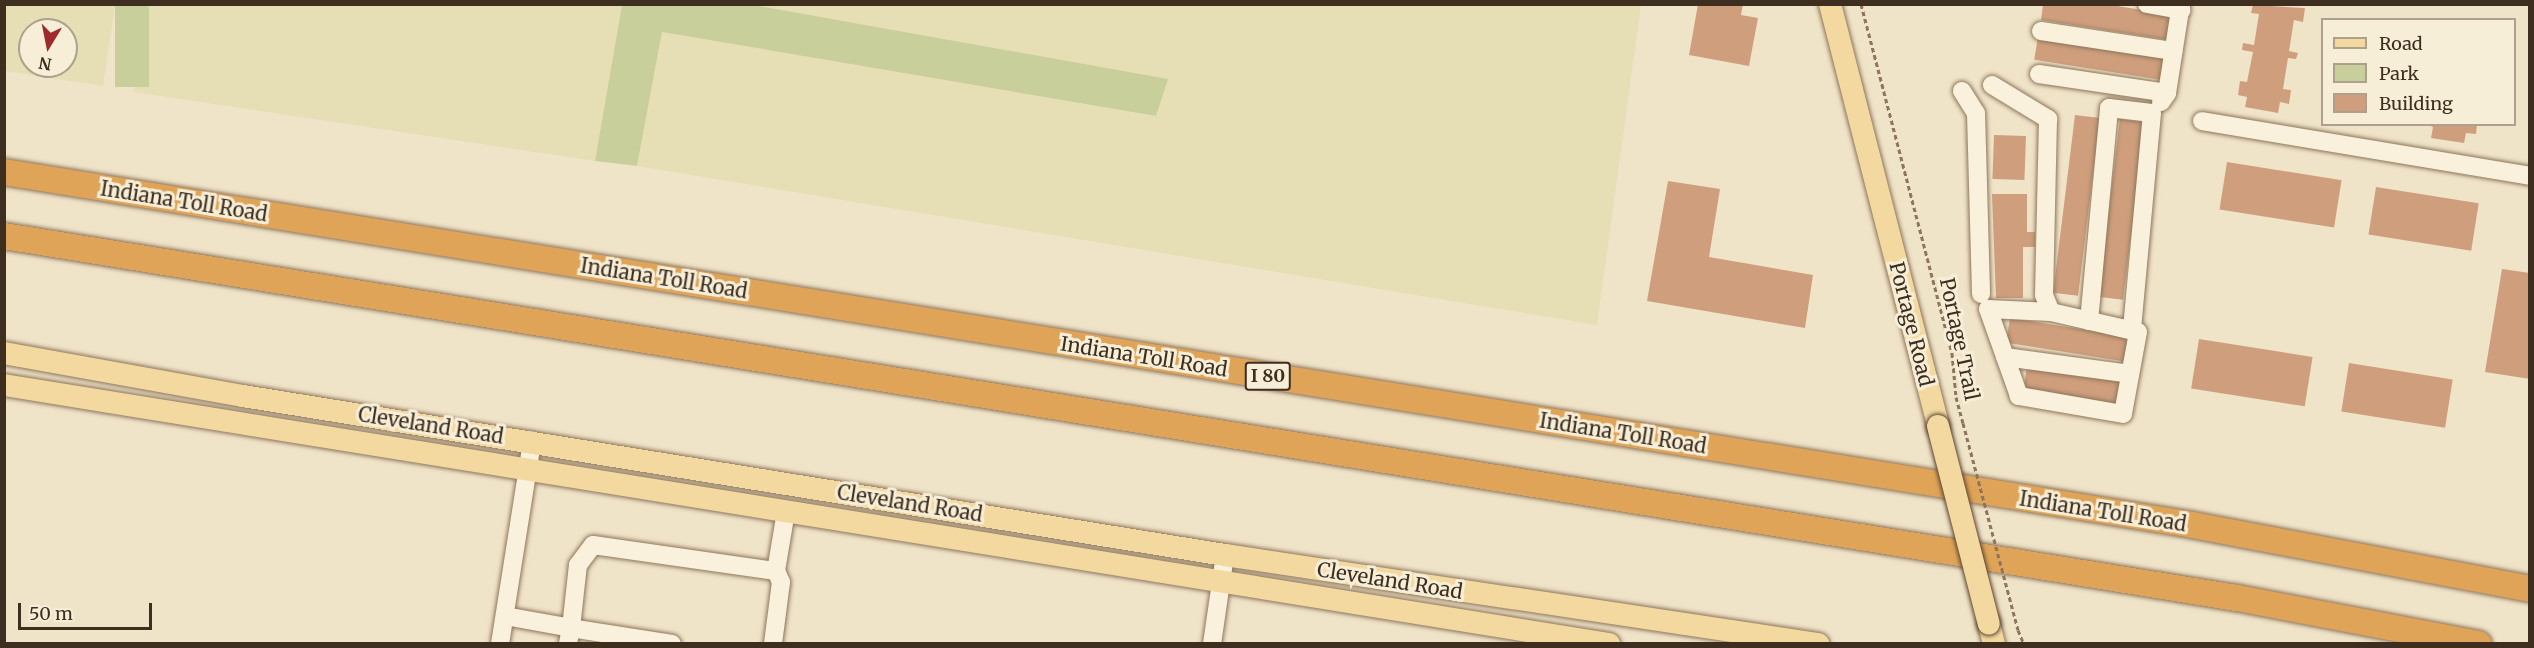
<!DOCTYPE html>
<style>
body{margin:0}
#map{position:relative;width:2534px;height:648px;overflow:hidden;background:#f0e4c8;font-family:Merriweather,serif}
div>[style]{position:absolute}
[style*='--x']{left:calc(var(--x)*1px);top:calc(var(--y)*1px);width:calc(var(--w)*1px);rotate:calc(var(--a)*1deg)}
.farmland>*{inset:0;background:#e6deb5}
.green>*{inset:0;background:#c9cf9b;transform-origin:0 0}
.building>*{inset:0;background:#cf9f7d;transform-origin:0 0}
.path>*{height:3px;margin-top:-1.5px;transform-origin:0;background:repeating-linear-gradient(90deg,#8d765c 0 4.5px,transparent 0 7.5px)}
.roads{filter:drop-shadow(0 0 2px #8d765c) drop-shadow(0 0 2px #8d765c)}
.minor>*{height:18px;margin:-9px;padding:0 9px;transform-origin:9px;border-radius:9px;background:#faf1dc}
.major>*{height:22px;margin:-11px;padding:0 11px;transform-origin:11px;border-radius:11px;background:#f3d9a0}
.highway>*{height:26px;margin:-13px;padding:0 13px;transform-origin:13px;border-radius:13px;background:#e0a458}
.path-bridge>*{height:3px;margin-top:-1.5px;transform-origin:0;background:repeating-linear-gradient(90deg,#8d765c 0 4.5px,transparent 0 7.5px)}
.bridges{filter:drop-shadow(0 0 2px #5b4430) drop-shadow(0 0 2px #5b4430)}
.major-bridge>*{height:22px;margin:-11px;padding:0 11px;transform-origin:11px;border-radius:11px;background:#f3d9a0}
span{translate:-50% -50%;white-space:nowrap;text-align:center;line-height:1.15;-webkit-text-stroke:6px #f7eed8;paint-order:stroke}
.shield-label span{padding:2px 4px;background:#f7eed8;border:2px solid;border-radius:4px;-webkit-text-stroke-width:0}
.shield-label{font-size:18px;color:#3d2e20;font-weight:700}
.street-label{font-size:20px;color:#3d2e20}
.frame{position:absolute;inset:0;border:6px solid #3d2e20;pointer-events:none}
.legend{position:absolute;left:2321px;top:18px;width:195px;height:108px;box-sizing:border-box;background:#f7eed8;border:2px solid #ada18e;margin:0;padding:8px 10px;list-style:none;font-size:18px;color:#3d2e20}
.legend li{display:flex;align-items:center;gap:12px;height:30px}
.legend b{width:30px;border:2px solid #ada18e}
.north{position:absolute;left:18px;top:18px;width:60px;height:60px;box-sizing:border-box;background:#f7eed8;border:2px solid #ada18e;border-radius:50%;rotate:190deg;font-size:16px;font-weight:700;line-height:24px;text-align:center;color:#3d2e20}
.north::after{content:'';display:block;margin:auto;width:21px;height:27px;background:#9e2a2b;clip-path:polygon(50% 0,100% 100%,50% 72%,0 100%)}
.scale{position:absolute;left:18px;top:603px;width:134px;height:27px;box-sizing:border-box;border:3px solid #3d2e20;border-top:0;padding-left:8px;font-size:18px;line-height:21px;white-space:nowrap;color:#3d2e20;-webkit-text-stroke:4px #f7eed8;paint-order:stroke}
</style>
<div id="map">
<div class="farmland">
<i style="clip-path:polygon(evenodd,4px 5px,115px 5px,103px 86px,5px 71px,4px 5px,30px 30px,66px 30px,66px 66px,30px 66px,30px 30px)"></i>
<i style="clip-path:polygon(149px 5px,622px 5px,595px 161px,134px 92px)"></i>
<i style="clip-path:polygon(754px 5px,1641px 5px,1597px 325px,637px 166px,662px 32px,1155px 116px,1167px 79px)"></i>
</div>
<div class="green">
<i style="left:115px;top:5px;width:34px;height:82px"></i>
<i style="clip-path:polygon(622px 5px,754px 5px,1168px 79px,1156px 116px,662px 32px,637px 166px,595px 161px)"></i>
</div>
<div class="building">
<i style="clip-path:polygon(1698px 4px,1743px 4px,1741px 15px,1758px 18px,1749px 66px,1689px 55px)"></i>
<i style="clip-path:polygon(2043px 4px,2105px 4px,2173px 15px,2169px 40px,2041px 20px)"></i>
<i style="clip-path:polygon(2253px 5px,2305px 8px,2303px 22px,2294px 20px,2289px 51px,2298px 53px,2296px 59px,2288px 58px,2283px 89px,2291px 90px,2289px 104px,2280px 102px,2278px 113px,2245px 107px,2247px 97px,2238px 95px,2240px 81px,2247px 82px,2253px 52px,2242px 50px,2243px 43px,2254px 45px,2259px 14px,2251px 13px)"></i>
<i style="left:2038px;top:36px;width:131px;height:24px;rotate:9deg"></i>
<i style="left:2075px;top:115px;width:25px;height:179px;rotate:7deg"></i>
<i style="left:2120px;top:119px;width:25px;height:179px;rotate:7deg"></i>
<i style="clip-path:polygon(2426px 124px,2477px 124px,2476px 134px,2466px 133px,2464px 143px,2431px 138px,2433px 127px)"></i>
<i style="left:1994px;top:135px;width:32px;height:44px;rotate:2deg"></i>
<i style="left:2227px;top:162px;width:116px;height:48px;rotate:9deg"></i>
<i style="clip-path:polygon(1668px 181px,1720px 189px,1709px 257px,1813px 275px,1805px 328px,1647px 301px)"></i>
<i style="left:2376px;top:187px;width:104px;height:48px;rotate:9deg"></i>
<i style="clip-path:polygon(1992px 194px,2027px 194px,2027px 232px,2035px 232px,2035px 247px,2023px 247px,2023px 298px,1996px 298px)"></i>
<i style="clip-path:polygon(2502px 269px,2530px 273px,2530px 379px,2485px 372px)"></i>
<i style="left:2010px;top:318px;width:122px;height:25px;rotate:9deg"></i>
<i style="left:2199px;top:339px;width:115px;height:50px;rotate:9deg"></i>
<i style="left:2349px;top:363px;width:105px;height:49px;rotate:9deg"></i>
<i style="left:2027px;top:367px;width:97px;height:24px;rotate:9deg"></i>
</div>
<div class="path">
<i style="--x:1861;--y:4;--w:361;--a:75.4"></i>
<i style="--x:1952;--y:353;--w:44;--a:84.8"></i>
<i style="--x:1956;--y:397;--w:27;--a:75"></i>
<i style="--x:2018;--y:630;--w:15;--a:67"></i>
</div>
<div class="roads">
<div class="minor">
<i style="--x:2147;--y:4;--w:35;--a:10"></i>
<i style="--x:2041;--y:31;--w:134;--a:8.6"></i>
<i style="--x:2039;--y:74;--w:129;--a:8.4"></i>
<i style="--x:1992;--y:85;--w:66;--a:31.3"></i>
<i style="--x:2048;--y:119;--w:176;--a:91.3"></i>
<i style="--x:2044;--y:295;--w:18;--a:68"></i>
<i style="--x:2051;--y:312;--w:89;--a:12.9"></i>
<i style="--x:2138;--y:332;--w:83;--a:100.4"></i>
<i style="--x:2123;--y:414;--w:106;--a:-170.2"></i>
<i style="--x:2019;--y:396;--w:92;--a:-109.6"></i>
<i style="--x:1988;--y:309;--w:63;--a:2.7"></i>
<i style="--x:1962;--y:91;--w:26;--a:58"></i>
<i style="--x:1976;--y:113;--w:181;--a:88.4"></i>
<i style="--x:2161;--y:102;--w:11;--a:-56"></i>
<i style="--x:2167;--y:93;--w:90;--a:-81.1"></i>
<i style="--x:2202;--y:121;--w:333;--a:9.5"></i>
<i style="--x:2089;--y:321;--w:214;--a:-84.6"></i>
<i style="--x:2109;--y:108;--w:43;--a:6.6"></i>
<i style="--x:2152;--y:113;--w:218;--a:95.3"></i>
<i style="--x:2005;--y:357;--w:126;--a:7.7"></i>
<i style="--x:776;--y:571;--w:61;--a:-80.5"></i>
<i style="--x:505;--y:616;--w:67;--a:10.3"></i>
<i style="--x:571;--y:628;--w:16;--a:101"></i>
<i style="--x:500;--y:644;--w:206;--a:-81"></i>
<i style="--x:672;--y:644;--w:102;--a:-171"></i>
<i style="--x:571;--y:628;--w:63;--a:-83.7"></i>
<i style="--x:578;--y:565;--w:25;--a:-53"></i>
<i style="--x:593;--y:545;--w:185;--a:8.1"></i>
<i style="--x:776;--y:571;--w:12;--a:66"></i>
<i style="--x:781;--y:582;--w:63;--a:97.4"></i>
<i style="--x:1212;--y:644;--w:90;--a:-81.7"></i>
</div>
<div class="major">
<i style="--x:1830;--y:4;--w:436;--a:75.6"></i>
<i style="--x:4;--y:353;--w:243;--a:10.2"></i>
<i style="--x:243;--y:396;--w:995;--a:9.2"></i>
<i style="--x:1225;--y:555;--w:600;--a:8.54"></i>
<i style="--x:4;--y:385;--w:1626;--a:9.17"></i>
<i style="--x:1989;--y:624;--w:21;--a:76"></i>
</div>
<div class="highway">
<i style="--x:4;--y:172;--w:2216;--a:9.16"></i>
<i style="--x:2192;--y:525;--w:344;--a:10.7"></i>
<i style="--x:4;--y:236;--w:2262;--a:9.21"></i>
<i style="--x:2237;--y:598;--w:246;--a:10.8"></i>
</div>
</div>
<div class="path-bridge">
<i style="--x:1963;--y:423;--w:214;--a:75.1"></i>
</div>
<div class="bridges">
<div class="major-bridge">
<i style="--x:1938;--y:426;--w:204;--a:75.6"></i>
</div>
</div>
<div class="shield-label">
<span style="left:1268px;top:376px">I 80</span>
</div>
<div class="street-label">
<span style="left:184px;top:201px;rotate:9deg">Indiana Toll Road</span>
<span style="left:664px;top:278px;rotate:9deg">Indiana Toll Road</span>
<span style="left:1912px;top:324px;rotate:76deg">Portage Road</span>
<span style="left:1960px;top:339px;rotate:78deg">Portage Trail</span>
<span style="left:1144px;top:356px;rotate:9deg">Indiana Toll Road</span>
<span style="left:431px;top:425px;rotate:9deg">Cleveland Road</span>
<span style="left:1623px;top:433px;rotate:9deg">Indiana Toll Road</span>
<span style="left:910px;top:503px;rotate:9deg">Cleveland Road</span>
<span style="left:2103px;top:511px;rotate:9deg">Indiana Toll Road</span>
<span style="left:1390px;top:580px;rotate:9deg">Cleveland Road</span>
</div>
<div class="frame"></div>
<ul class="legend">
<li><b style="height:8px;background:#f3d9a0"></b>Road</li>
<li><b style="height:16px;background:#c9cf9b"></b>Park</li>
<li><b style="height:16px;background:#cf9f7d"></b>Building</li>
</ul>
<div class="north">N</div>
<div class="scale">50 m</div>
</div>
